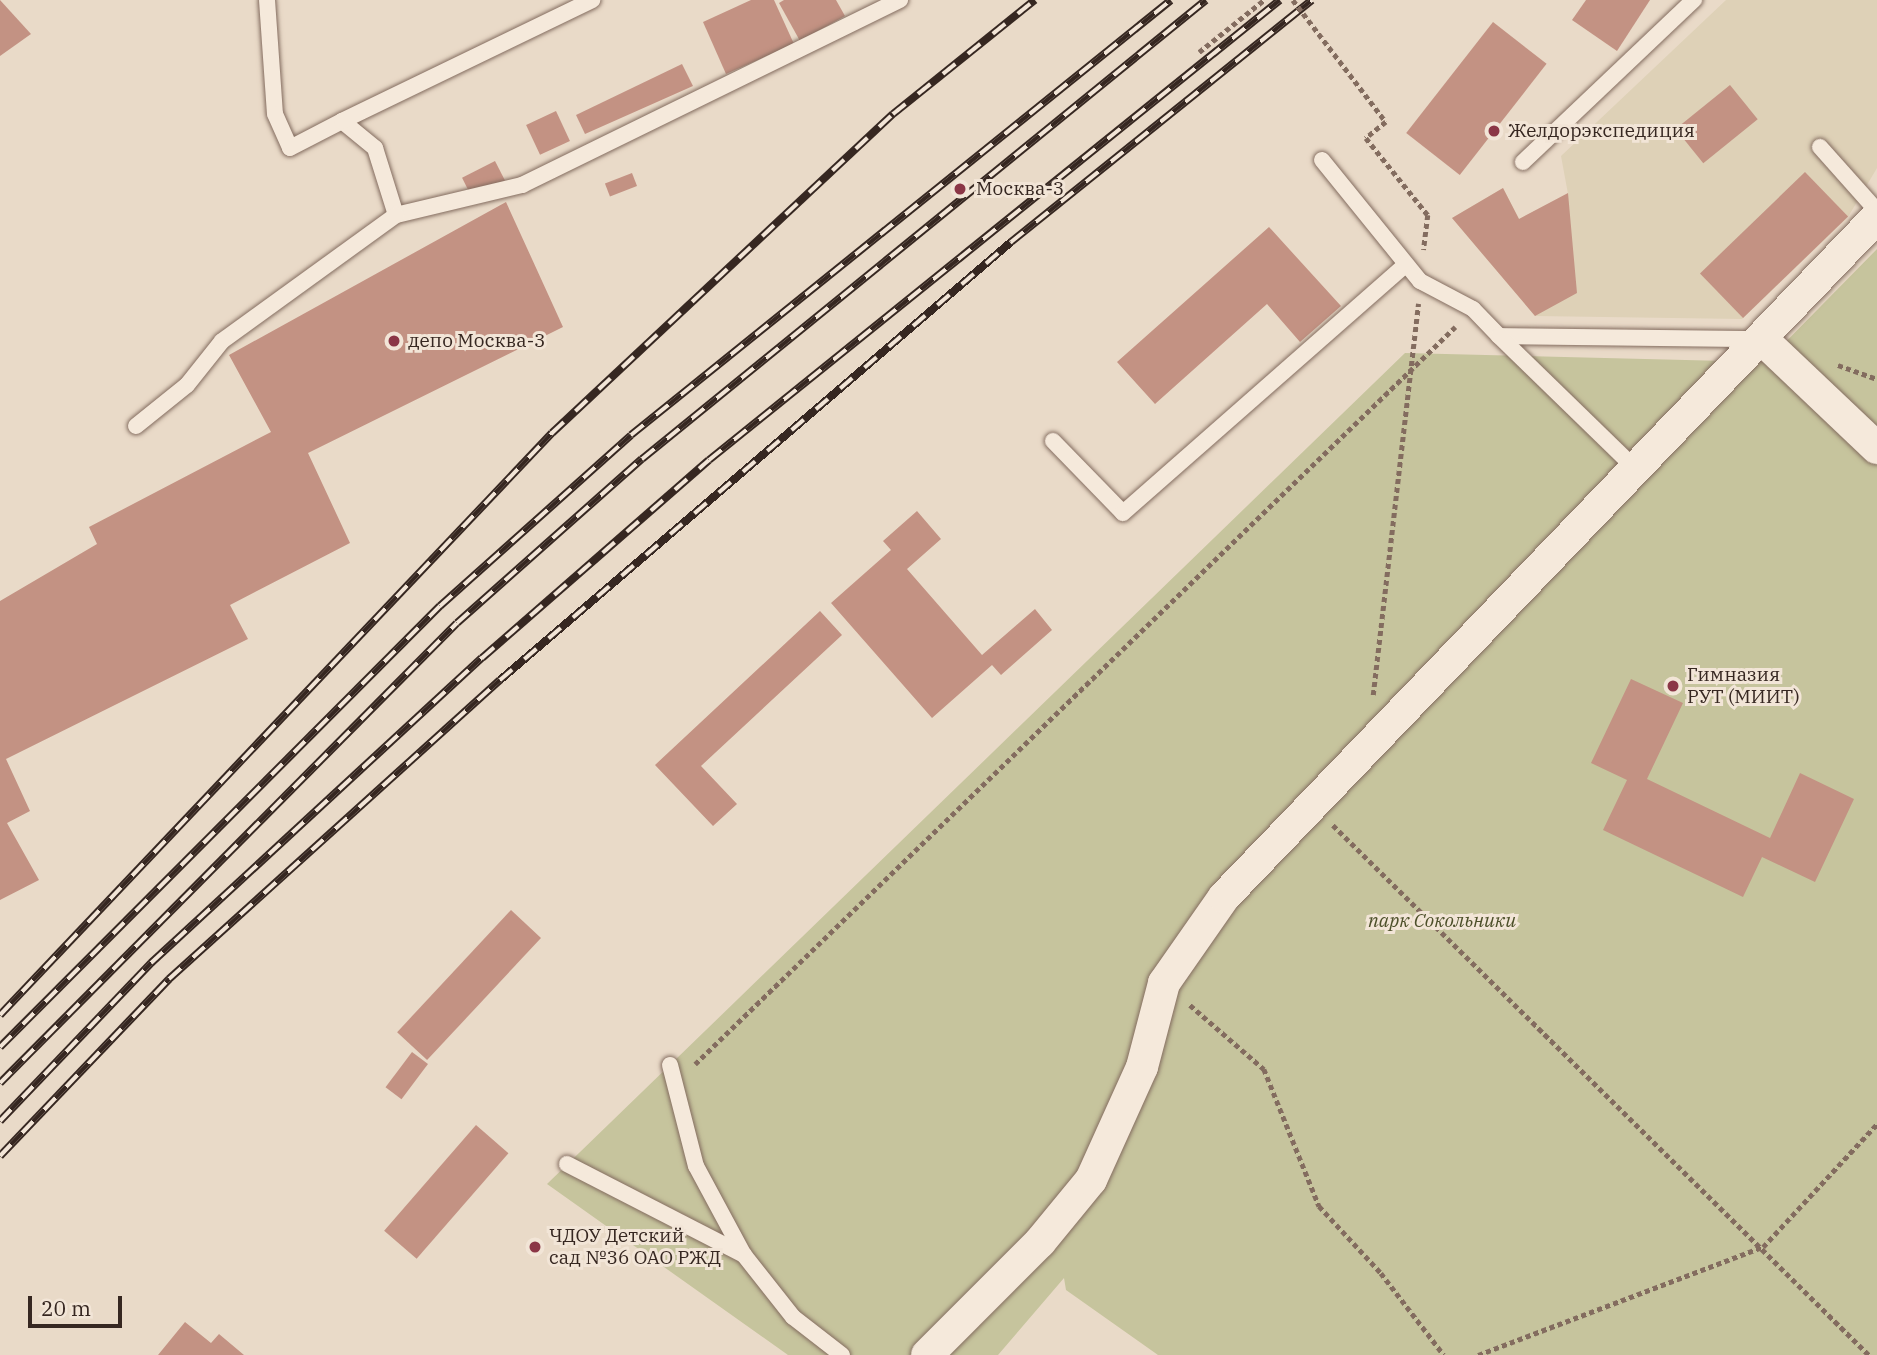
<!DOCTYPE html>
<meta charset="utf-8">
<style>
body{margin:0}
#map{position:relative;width:1877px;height:1355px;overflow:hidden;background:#e9dac8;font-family:"IBM Plex Serif",serif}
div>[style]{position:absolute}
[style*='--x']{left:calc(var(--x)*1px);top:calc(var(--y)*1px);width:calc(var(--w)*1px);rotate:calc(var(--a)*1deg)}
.farmland>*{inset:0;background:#ded1b7}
.green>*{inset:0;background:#c6c49d}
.building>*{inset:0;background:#c39283;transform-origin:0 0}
.path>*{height:4.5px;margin-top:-2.25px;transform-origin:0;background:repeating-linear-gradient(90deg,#836c5f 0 5px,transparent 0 8.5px)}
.roads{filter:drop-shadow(0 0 2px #836c5f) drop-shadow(0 0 2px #836c5f)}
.lane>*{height:16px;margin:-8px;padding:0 8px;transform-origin:8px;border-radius:8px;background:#f5e9db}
.street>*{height:32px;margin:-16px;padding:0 16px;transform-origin:16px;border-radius:16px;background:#f5e9db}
.rail>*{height:8px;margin-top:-4px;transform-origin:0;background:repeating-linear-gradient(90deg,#f2e5d7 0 16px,#362721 0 32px);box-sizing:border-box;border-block:2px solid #362721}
.path-bridge>*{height:4.5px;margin-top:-2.25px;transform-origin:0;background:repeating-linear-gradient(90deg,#836c5f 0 5px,transparent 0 8.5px)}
.dots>*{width:19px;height:19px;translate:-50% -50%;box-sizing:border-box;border:4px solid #f2e5d7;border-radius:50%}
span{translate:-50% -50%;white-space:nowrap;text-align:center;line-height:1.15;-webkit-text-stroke:6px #f2e5d7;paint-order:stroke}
.poi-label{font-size:19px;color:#362721}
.left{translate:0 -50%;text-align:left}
.park-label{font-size:19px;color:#4d502a;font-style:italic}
.scale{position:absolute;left:28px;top:1296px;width:94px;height:32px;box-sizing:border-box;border:4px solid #362721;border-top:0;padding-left:9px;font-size:21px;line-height:24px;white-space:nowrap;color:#362721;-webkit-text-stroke:5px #f2e5d7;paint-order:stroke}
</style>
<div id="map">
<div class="farmland">
<i style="clip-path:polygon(1726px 0,1877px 0,1877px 168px,1848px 217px,1742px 319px,1535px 316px,1452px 218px,1503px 188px,1519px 219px,1568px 194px,1561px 156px)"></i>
</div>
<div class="green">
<i style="clip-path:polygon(1877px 249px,1877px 1355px,1158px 1355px,1066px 1290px,1064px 1278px,998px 1355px,788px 1355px,547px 1184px,1405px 353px,1766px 362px)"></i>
</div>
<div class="building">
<i style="clip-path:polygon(0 0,31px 34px,0 56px)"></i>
<i style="clip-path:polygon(751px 0,774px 0,794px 44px,726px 74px,703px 22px)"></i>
<i style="clip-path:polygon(784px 0,836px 0,845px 16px,800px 41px,779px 3px)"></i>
<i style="clip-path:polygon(1586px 0,1650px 0,1617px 51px,1572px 20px)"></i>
<i style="left:1493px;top:22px;width:68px;height:141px;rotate:38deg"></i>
<i style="clip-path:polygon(682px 64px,693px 86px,585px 134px,576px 115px)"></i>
<i style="left:1730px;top:85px;width:44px;height:70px;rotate:51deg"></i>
<i style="left:556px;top:111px;width:33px;height:33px;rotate:65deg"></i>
<i style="left:495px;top:161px;width:22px;height:37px;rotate:63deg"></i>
<i style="left:1805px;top:172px;width:62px;height:146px;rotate:46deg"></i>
<i style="left:632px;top:173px;width:14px;height:29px;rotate:69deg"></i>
<i style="clip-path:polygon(1503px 188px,1519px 219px,1568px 193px,1577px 293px,1535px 316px,1452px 218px)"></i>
<i style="clip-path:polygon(506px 202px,563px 327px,308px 453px,350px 543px,230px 605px,248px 639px,6px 759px,30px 811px,7px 823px,39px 880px,0 900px,0 601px,97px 544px,89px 527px,271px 432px,229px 355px)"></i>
<i style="clip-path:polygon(1269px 227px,1341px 306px,1300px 342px,1267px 304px,1155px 404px,1117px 362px)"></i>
<i style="clip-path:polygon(917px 511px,941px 539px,907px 569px,982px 655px,1035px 609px,1052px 630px,1001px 675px,992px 665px,932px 718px,831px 603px,891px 550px,883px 541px)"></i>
<i style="clip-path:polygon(820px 611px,842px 635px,701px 766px,737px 804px,713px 826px,655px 765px)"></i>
<i style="clip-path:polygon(1631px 679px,1683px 703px,1647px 779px,1770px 838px,1800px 773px,1854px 799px,1815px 882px,1762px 857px,1743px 897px,1603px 830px,1627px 780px,1591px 763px)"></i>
<i style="left:511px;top:910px;width:41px;height:167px;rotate:43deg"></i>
<i style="left:412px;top:1052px;width:20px;height:44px;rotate:37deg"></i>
<i style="left:476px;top:1125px;width:43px;height:140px;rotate:41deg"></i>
<i style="clip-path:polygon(185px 1322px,211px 1343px,219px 1334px,244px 1355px,158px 1355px)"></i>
</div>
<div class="path">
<i style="--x:1199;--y:52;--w:83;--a:-38.7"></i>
<i style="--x:1386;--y:122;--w:26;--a:141"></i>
<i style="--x:1366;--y:138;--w:99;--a:51.2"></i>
<i style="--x:1428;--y:215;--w:35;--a:97"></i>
<i style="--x:1838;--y:365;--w:41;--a:19.7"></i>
<i style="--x:1373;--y:695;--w:394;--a:-83.4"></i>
<i style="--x:1333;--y:825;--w:754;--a:44.68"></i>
<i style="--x:1190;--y:1005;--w:98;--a:40.9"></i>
<i style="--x:1264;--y:1069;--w:148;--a:68.1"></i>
<i style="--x:1319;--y:1206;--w:91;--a:47.2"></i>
<i style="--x:1381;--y:1273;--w:103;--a:52.5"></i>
<i style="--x:695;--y:1064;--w:1059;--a:-44.12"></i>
<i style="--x:1478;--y:1355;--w:305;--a:-20.8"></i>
<i style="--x:1763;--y:1247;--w:168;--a:-47.2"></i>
</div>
<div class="roads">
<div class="lane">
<i style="--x:267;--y:0;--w:114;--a:86"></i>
<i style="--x:275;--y:114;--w:37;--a:66"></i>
<i style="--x:290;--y:148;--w:59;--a:-27.4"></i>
<i style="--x:342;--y:121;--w:43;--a:39.3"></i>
<i style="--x:375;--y:148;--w:70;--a:72.6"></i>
<i style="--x:396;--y:215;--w:130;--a:-13.4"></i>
<i style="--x:522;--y:185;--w:421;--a:-26.1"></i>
<i style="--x:342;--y:121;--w:278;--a:-25.8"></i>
<i style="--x:1820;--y:147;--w:86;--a:48.3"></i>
<i style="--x:1322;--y:160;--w:156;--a:51"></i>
<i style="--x:1420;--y:281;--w:60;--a:27.8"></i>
<i style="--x:1473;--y:309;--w:37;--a:46"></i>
<i style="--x:1499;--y:336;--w:258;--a:0.7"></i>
<i style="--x:1523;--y:162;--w:236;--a:-43.5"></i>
<i style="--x:1499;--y:336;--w:191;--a:44.2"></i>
<i style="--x:136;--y:426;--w:65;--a:-38.8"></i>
<i style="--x:187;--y:385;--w:56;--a:-51.5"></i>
<i style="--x:222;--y:341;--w:215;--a:-35.9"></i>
<i style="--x:1053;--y:441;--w:100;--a:45.8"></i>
<i style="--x:1123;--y:513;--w:376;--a:-41.3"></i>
<i style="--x:670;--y:1065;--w:104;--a:75.6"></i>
<i style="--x:696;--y:1166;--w:101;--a:61.7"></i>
<i style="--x:744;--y:1255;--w:79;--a:51.7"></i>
<i style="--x:793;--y:1317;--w:62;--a:37.8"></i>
<i style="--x:567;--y:1164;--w:199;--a:27.2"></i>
</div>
<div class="street">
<i style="--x:1763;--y:340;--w:157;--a:43.5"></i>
<i style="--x:927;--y:1355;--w:160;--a:-45"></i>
<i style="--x:1040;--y:1242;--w:80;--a:-50.6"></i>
<i style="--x:1091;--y:1180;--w:124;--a:-65.7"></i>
<i style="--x:1142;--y:1067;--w:87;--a:-75.3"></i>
<i style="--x:1164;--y:983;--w:105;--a:-55.1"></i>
<i style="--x:1224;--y:897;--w:943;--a:-46.16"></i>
</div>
</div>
<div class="rail">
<i style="--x:0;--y:1015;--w:802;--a:-46.52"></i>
<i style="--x:552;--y:433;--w:467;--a:-43.1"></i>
<i style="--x:893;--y:114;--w:182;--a:-38.8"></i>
<i style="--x:0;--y:1047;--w:623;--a:-45.07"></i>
<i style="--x:440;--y:606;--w:256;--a:-41.8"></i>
<i style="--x:631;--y:435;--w:693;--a:-38.85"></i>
<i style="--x:0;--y:1083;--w:648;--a:-45.19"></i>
<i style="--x:457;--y:623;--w:247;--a:-41.6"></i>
<i style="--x:642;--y:459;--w:727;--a:-39.14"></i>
<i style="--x:0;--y:1121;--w:219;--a:-46.3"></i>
<i style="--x:151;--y:963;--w:450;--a:-42.7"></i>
<i style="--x:482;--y:658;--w:301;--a:-41.1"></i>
<i style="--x:709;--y:460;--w:733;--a:-38.86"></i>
<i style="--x:0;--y:1156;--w:245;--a:-46.3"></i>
<i style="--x:169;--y:979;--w:446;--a:-42.1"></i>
<i style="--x:500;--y:680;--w:673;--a:-40.6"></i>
<i style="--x:1011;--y:242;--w:386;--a:-38.8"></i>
</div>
<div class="path-bridge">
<i style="--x:1293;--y:0;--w:153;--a:52.7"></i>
</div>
<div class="dots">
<i style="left:1494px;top:131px;background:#8b3646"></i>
<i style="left:960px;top:189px;background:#8b3646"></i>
<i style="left:394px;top:341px;background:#8b3646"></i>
<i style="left:1673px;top:686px;background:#8b3646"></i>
<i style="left:535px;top:1247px;background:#8b3646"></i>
</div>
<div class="poi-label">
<span class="left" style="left:1508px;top:131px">Желдорэкспедиция</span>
<span class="left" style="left:976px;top:189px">Москва-3</span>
<span class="left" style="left:408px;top:341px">депо Москва-3</span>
<span class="left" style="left:1687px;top:686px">Гимназия<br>РУТ (МИИТ)</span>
<span class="left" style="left:549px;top:1247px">ЧДОУ Детский<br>сад №36 ОАО РЖД</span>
</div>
<div class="park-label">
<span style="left:1442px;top:921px">парк Сокольники</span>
</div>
<div class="scale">20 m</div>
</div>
